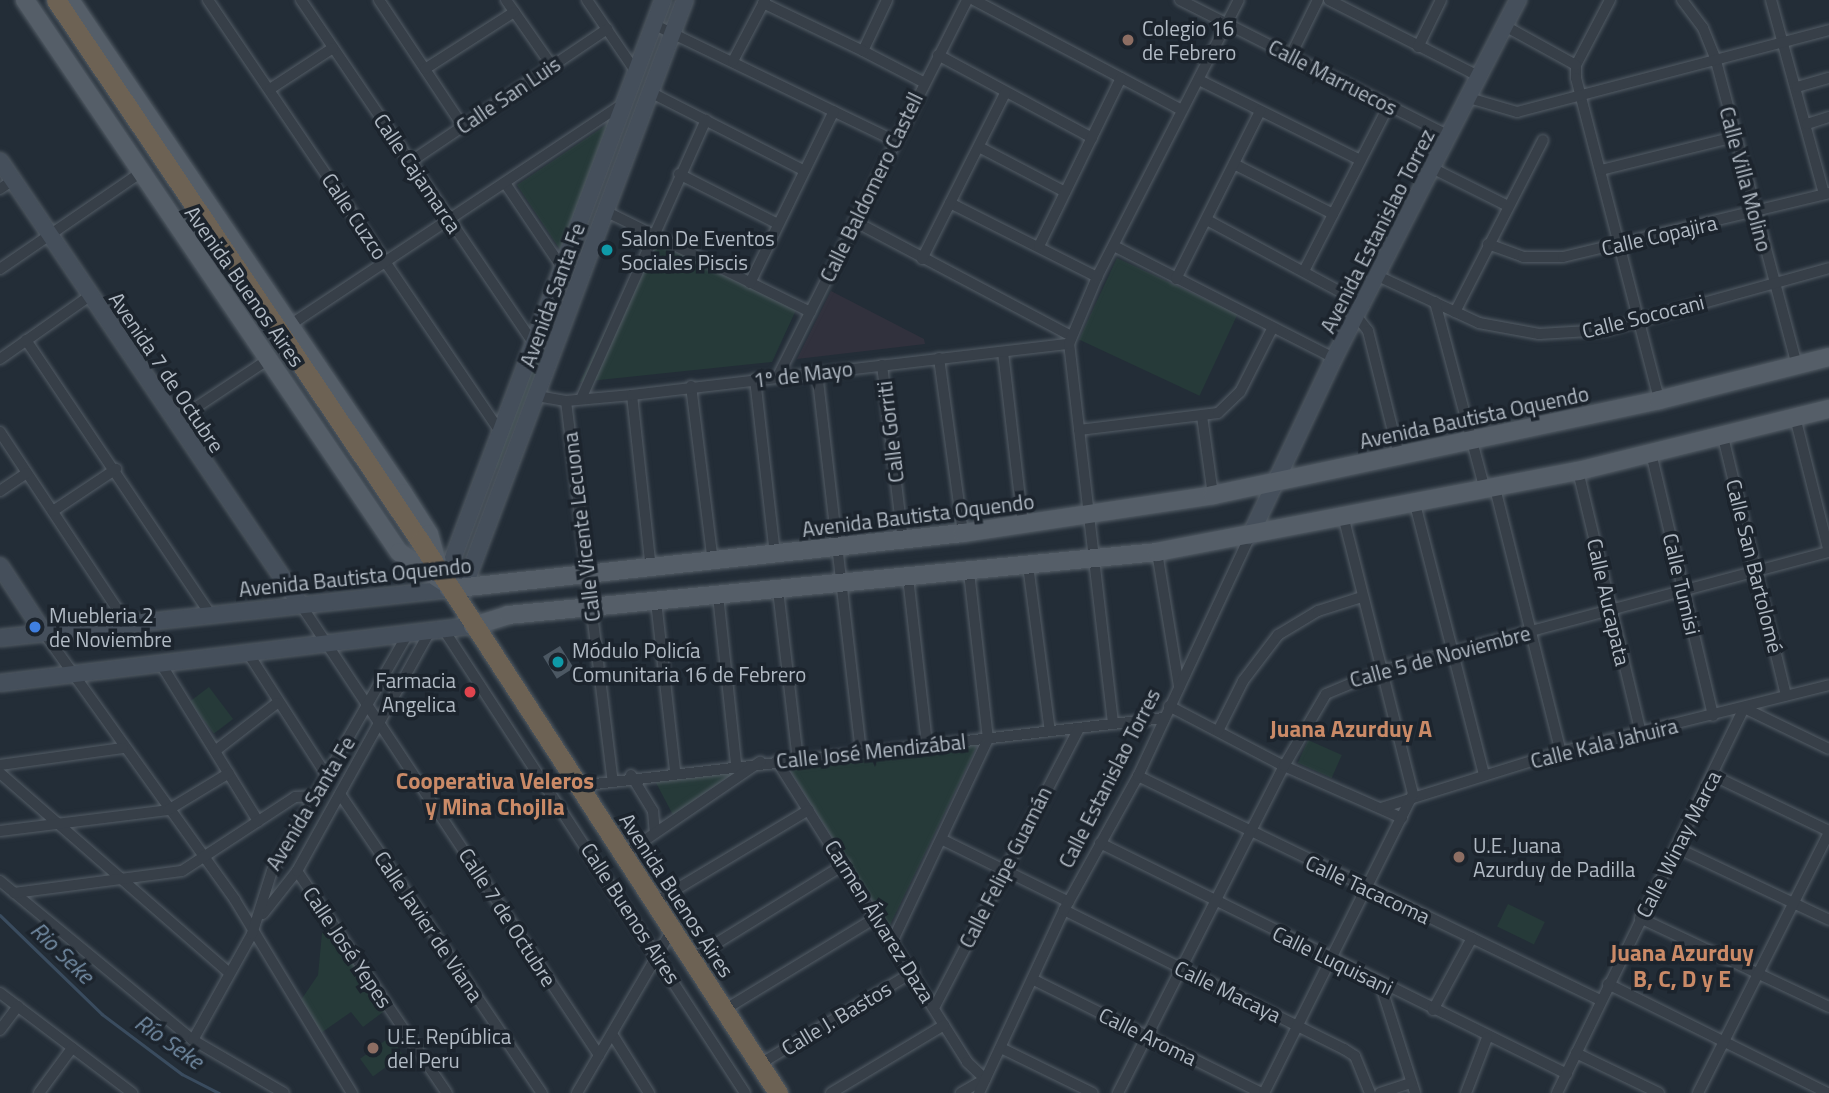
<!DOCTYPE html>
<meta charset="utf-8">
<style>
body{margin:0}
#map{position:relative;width:1829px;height:1093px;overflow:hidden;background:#232d37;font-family:"Titillium Web",sans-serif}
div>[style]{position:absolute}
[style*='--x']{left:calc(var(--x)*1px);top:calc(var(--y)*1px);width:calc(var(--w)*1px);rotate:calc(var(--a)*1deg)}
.medical>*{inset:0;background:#31313d}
.green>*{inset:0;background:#263a39;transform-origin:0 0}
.stream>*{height:2.5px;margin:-1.25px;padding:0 1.25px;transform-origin:1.25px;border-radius:1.25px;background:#3a4c5f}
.building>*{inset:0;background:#4c5863;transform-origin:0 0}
.roads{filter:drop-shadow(0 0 2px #545d66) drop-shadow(0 0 2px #545d66)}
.street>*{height:10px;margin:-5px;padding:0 5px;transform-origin:5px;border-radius:5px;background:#373f48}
.secondary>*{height:16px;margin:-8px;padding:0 8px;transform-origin:8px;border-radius:8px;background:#454f5b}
.primary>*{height:18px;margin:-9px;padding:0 9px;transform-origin:9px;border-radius:9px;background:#555e68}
.highway>*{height:19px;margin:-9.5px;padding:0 9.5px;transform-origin:9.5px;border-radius:9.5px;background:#6d6254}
.dots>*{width:19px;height:19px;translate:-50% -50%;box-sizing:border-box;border:4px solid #1c242d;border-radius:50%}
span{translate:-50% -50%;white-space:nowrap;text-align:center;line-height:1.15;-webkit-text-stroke:7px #1c242d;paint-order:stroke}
.poi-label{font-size:21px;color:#b1bac4}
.left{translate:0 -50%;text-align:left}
.right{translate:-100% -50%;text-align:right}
.street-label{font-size:21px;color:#b1bac4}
.neighbourhood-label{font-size:23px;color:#ca8a67;font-weight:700}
.water-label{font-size:23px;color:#748da5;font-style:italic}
</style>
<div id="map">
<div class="medical">
<i style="clip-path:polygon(831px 291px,924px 339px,925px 344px,797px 359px)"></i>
</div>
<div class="green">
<i style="clip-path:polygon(609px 123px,561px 251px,517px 185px)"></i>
<i style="clip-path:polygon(650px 240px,796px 310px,772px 362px,580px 382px)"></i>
<i style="left:1117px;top:258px;width:133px;height:90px;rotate:25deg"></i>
<i style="left:539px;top:353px;width:5px;height:123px;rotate:22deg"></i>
<i style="left:209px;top:687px;width:40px;height:24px;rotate:53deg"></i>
<i style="left:1308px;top:740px;width:37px;height:25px;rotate:24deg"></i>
<i style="clip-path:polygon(979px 742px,889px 927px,788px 767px)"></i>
<i style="clip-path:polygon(738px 770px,673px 815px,653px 777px)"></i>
<i style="left:1508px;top:904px;width:41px;height:25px;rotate:26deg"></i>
<i style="clip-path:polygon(330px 925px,387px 1009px,363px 1027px,351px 1012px,321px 1033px,301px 1000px,318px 975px,322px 933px)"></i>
<i style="left:390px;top:1037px;width:22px;height:37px;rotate:54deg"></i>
</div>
<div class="stream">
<i style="--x:0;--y:915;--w:142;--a:44.1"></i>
<i style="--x:102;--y:1014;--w:100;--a:36.9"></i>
<i style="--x:182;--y:1074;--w:42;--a:27.2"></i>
</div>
<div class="building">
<i style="left:560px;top:646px;width:26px;height:20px;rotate:58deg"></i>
</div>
<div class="roads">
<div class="street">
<i style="--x:208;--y:0;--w:523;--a:55.91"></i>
<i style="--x:301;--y:0;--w:417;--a:55.9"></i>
<i style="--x:379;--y:0;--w:150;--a:56.4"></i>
<i style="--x:506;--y:0;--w:80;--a:55.1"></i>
<i style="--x:587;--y:0;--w:87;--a:55.8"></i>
<i style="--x:887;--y:0;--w:56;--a:115.2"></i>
<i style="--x:863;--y:51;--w:68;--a:27.3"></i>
<i style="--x:974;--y:0;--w:235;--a:27.9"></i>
<i style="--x:1180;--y:0;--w:301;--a:26.8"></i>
<i style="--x:1329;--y:0;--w:169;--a:27"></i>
<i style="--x:1610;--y:0;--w:73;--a:117.6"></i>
<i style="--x:1576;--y:65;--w:13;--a:90"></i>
<i style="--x:1576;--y:78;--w:333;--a:75.5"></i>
<i style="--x:1682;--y:0;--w:35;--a:53"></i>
<i style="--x:1703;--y:28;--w:35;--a:68"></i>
<i style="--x:1716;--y:61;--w:315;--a:75.1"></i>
<i style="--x:1771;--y:0;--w:201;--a:74.7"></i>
<i style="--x:763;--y:3;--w:111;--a:25.6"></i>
<i style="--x:653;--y:24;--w:269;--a:25.8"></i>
<i style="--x:1505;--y:26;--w:81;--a:28.8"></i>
<i style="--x:1418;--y:47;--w:52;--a:-63.9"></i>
<i style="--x:938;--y:55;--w:175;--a:28.3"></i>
<i style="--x:1291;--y:55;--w:61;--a:-63.9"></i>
<i style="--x:733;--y:61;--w:69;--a:-62.3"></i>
<i style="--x:425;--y:69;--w:106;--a:-32.6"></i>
<i style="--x:1199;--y:80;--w:180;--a:26.4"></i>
<i style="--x:1797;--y:87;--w:33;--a:-16"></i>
<i style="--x:270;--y:89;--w:75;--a:-33.1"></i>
<i style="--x:650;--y:92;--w:172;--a:27"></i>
<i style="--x:1469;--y:98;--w:50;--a:16.3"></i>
<i style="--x:1517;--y:112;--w:323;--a:-14.7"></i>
<i style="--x:1807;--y:124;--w:23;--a:-18"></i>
<i style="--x:979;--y:147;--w:97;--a:27.6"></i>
<i style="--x:410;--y:162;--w:238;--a:-34"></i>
<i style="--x:1234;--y:164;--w:111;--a:26.8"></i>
<i style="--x:1432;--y:168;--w:85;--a:26.6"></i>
<i style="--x:1601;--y:170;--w:137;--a:-13.9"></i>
<i style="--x:679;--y:174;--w:109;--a:26.8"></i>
<i style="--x:505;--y:183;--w:104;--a:56"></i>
<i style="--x:0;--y:189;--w:16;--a:-35"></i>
<i style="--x:950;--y:203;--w:165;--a:26.7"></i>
<i style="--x:605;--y:211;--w:229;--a:26.2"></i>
<i style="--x:1207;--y:220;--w:179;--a:28.3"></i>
<i style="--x:854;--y:221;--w:246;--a:27.9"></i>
<i style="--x:1488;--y:244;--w:37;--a:20"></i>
<i style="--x:1523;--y:257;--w:40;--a:0"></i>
<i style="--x:1563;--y:257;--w:274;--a:-13.5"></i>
<i style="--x:1039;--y:246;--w:187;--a:-64"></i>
<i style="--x:1114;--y:246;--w:247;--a:27"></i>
<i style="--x:922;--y:259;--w:186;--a:-63.4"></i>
<i style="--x:0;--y:269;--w:170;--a:-34.4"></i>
<i style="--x:1304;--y:271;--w:186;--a:-62.9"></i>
<i style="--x:1380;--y:277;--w:109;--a:24.9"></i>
<i style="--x:1479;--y:323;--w:61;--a:10.4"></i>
<i style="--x:1539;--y:334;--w:67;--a:-3.4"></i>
<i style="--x:1606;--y:330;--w:231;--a:-15.5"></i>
<i style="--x:1176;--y:279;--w:188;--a:-63.4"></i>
<i style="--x:750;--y:283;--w:191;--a:-64"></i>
<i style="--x:1435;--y:302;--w:195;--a:75.1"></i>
<i style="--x:1455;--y:312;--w:193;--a:-62.9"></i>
<i style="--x:1358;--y:318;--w:16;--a:52"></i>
<i style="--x:1368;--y:331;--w:128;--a:76"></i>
<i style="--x:290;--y:325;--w:400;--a:-33.6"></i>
<i style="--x:26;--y:340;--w:330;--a:56.1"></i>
<i style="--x:1003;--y:352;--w:174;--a:83.4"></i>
<i style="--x:939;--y:358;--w:177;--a:82.2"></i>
<i style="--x:0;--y:359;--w:111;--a:-35.1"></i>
<i style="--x:882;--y:365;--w:176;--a:83.2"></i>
<i style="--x:817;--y:372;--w:383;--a:83.4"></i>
<i style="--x:778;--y:376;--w:421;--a:-63.3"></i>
<i style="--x:755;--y:379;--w:177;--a:83.5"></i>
<i style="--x:691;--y:386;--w:178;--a:82.9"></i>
<i style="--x:632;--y:395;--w:176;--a:83.8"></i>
<i style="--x:537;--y:396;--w:29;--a:10"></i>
<i style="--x:566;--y:401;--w:66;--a:-5.2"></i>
<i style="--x:632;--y:395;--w:440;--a:-6.7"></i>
<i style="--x:581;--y:399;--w:306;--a:-65.9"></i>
<i style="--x:566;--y:401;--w:380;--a:83"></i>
<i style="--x:1202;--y:416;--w:80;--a:82.1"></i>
<i style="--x:1795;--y:417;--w:139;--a:75.9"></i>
<i style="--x:174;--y:422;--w:114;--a:-33.6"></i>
<i style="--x:1079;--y:430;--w:140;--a:-7"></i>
<i style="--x:1218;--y:413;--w:30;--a:-44"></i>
<i style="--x:1240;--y:392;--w:71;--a:-63.1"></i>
<i style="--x:0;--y:432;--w:230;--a:56.5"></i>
<i style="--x:1723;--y:437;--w:266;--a:76.3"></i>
<i style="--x:1651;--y:453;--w:270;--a:76.7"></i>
<i style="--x:1578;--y:471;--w:270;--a:76.5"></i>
<i style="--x:1495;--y:488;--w:272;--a:76"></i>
<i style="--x:0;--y:491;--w:32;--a:-34"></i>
<i style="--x:1415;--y:504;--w:279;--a:75.7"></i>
<i style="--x:53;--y:511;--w:76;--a:-33.7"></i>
<i style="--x:1157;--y:552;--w:136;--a:80.7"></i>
<i style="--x:1028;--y:565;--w:167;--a:82.5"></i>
<i style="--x:908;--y:577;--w:169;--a:83.5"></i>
<i style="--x:778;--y:590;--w:170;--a:83.3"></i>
<i style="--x:718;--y:595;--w:169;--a:83.9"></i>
<i style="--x:656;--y:601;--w:171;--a:83.6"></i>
<i style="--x:301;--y:605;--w:540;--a:56.49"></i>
<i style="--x:444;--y:630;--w:552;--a:56.97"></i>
<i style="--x:44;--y:633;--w:328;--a:54.4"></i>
<i style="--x:235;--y:900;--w:226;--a:58.8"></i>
<i style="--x:248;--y:653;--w:146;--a:57.3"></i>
<i style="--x:161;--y:664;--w:185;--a:58.3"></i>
<i style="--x:1169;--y:706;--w:130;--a:27.6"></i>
<i style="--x:1284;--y:766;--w:129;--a:23.8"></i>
<i style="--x:1113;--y:723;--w:382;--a:-96.6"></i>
<i style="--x:1069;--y:344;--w:73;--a:-67.3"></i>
<i style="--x:1097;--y:277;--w:311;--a:-62.9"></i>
<i style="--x:1218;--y:731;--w:56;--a:-63.4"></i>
<i style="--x:1243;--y:681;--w:58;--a:-52.7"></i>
<i style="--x:1278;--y:635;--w:47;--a:-31"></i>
<i style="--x:1318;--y:611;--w:46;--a:-17.7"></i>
<i style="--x:215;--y:751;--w:78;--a:-37.7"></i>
<i style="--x:777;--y:761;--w:356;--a:57.7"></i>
<i style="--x:967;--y:1062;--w:25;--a:43"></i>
<i style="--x:985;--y:1079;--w:28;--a:150"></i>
<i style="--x:0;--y:765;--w:124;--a:-7.9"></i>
<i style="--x:0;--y:773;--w:304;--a:41.1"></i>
<i style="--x:631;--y:775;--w:42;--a:58.6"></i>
<i style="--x:653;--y:811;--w:21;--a:85"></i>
<i style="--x:1138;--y:776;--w:513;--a:25.87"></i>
<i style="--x:1714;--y:776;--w:127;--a:25.6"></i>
<i style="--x:578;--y:786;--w:590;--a:-6.62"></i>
<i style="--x:340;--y:794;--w:361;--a:56"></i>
<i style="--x:1381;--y:808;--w:189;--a:-17.3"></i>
<i style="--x:1561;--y:752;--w:276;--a:-14"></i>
<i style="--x:0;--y:831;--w:169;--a:-7.1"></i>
<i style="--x:168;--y:810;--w:71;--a:-31.2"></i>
<i style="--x:943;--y:840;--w:140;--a:26.2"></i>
<i style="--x:1100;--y:843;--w:521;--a:26.32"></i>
<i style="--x:1677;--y:848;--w:168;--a:25.3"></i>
<i style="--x:623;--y:855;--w:166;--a:-34.2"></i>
<i style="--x:297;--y:871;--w:268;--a:56"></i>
<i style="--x:0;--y:881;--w:250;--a:39.5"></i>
<i style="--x:193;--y:1040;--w:105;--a:30.2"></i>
<i style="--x:14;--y:893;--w:169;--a:-7.5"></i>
<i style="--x:182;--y:871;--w:135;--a:-33.2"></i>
<i style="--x:295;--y:797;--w:20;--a:-3"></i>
<i style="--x:655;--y:902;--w:179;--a:-30.9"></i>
<i style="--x:1064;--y:910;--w:313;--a:26.4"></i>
<i style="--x:1344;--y:1049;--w:13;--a:32"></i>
<i style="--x:1355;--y:1056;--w:40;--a:68"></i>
<i style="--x:263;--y:914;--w:55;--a:-51.7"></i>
<i style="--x:297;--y:871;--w:274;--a:-61"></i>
<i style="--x:1640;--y:918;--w:209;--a:25.2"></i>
<i style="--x:892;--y:942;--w:225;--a:-64.7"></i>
<i style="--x:988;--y:739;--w:168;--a:-96.5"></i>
<i style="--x:691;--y:959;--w:181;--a:-31.7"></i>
<i style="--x:1034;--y:980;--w:254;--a:26.4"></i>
<i style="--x:1380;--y:983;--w:115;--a:72.3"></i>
<i style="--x:1608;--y:984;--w:246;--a:26.4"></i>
<i style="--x:0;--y:993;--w:166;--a:37.1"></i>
<i style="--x:934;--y:1008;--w:315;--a:-62.6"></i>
<i style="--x:724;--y:1010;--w:179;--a:-31.3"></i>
<i style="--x:1433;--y:1010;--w:82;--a:-61.6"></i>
<i style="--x:0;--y:1030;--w:30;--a:-53"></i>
<i style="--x:612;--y:1034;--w:70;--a:57.9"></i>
<i style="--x:193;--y:1040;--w:121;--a:-60.9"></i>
<i style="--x:252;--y:934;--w:66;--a:-72.4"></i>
<i style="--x:272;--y:871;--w:273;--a:-60.2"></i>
<i style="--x:1001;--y:1048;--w:102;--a:26.1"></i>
<i style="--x:1576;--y:1053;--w:92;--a:25.7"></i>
<i style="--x:760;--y:1064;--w:179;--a:-31"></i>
<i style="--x:39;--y:1093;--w:56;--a:-53.7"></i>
<i style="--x:577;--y:1093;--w:189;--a:-59.8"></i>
<i style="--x:831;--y:1093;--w:132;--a:-31"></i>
<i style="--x:979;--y:1093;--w:202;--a:-65.1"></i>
<i style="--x:1064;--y:910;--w:153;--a:-61.1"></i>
<i style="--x:1138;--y:776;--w:265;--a:-65"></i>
<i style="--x:1118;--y:1093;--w:367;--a:-63.1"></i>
<i style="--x:1284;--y:766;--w:83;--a:-59.7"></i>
<i style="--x:1326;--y:694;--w:60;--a:-22.7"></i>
<i style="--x:1381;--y:671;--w:464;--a:-14.9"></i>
<i style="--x:1264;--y:1093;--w:334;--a:-63.5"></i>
<i style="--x:1413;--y:794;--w:284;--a:-104.1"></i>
<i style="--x:1380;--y:1093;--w:33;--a:-18"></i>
<i style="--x:1466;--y:1093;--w:59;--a:-69.1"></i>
<i style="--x:1557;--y:1093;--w:428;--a:-64.1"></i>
<i style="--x:1744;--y:708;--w:94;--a:25.8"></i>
<i style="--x:1698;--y:1093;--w:291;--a:-63.3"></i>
</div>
<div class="secondary">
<i style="--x:0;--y:161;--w:536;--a:55.87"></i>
<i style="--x:1250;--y:536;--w:197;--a:-64.7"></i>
<i style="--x:1334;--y:358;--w:403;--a:-62.8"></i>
<i style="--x:0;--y:566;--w:80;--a:56.7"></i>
<i style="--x:444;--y:582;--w:622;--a:-69.38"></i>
<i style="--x:460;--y:598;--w:639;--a:-69.38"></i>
<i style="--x:0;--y:638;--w:452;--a:-6.2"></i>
<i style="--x:0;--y:683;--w:476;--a:-6.9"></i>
</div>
<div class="primary">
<i style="--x:25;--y:0;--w:667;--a:55.88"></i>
<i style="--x:399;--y:552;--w:54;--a:33.7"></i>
<i style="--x:70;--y:0;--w:595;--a:55.96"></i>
<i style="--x:403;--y:493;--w:49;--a:57.6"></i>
<i style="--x:429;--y:534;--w:29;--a:74"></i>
<i style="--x:449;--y:589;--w:517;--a:-6.22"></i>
<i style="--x:963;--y:533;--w:253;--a:-8.6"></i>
<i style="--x:1213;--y:495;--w:456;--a:-12"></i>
<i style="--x:1659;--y:400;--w:175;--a:-14.2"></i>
<i style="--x:473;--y:626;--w:37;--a:-17"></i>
<i style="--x:508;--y:615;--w:652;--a:-5.54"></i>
<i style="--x:1157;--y:552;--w:429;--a:-10.9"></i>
<i style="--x:1578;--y:471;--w:259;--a:-13.9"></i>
</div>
<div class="highway">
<i style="--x:56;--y:0;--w:652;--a:56.07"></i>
<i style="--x:420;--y:541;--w:658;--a:57.03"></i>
</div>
</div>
<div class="dots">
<i style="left:1128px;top:40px;background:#8d6e63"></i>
<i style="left:607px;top:250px;background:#0f9aa8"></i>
<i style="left:35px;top:627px;background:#3f7fe0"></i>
<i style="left:558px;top:662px;background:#0f9aa8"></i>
<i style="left:470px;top:692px;background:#e0444e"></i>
<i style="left:1459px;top:857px;background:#8d6e63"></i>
<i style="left:373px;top:1048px;background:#8d6e63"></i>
</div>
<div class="poi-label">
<span class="left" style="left:1142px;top:40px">Colegio 16<br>de Febrero</span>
<span class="left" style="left:621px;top:250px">Salon De Eventos<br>Sociales Piscis</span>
<span class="left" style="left:49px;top:627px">Muebleria 2<br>de Noviembre</span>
<span class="left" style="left:572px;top:662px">Módulo Policía<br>Comunitaria 16 de Febrero</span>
<span class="right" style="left:456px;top:692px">Farmacia<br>Angelica</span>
<span class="left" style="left:1473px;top:857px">U.E. Juana<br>Azurduy de Padilla</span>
<span class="left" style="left:387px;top:1048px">U.E. República<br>del Peru</span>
</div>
<div class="street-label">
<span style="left:1333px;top:77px;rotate:27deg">Calle Marruecos</span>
<span style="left:508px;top:95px;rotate:-34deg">Calle San Luis</span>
<span style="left:418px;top:173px;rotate:56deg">Calle Cajamarca</span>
<span style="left:1746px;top:179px;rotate:75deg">Calle Villa Molino</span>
<span style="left:871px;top:187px;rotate:-64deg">Calle Baldomero Castell</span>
<span style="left:355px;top:216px;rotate:56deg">Calle Cuzco</span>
<span style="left:1377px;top:231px;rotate:-63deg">Avenida Estanislao Torrez</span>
<span style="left:1659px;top:235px;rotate:-13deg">Calle Copajira</span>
<span style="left:245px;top:286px;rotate:55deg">Avenida Buenos Aires</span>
<span style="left:552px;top:295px;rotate:-70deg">Avenida Santa Fe</span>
<span style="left:1643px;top:316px;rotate:-14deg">Calle Sococani</span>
<span style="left:167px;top:372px;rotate:56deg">Avenida 7 de Octubre</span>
<span style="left:803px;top:374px;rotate:-7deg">1º de Mayo</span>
<span style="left:1474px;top:417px;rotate:-12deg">Avenida Bautista Oquendo</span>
<span style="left:890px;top:432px;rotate:-97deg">Calle Gorriti</span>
<span style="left:918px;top:515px;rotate:-7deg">Avenida Bautista Oquendo</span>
<span style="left:581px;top:527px;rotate:-97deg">Calle Vicente Lecuona</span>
<span style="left:1755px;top:566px;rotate:76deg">Calle San Bartolomé</span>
<span style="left:355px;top:577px;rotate:-6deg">Avenida Bautista Oquendo</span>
<span style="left:1682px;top:584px;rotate:77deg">Calle Tumisi</span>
<span style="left:1609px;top:602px;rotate:77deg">Calle Aucapata</span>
<span style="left:1440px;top:656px;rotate:-15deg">Calle 5 de Noviembre</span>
<span style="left:1604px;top:743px;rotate:-14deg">Calle Kala Jahuira</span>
<span style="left:871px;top:751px;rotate:-6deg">Calle José Mendizábal</span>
<span style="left:1109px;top:778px;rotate:-63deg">Calle Estanislao Torres</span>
<span style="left:310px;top:803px;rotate:-59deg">Avenida Santa Fe</span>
<span style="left:1678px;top:844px;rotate:-63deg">Calle Winay Marca</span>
<span style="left:1005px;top:867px;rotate:-63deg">Calle Felipe Guamán</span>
<span style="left:1368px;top:889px;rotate:25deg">Calle Tacacoma</span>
<span style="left:677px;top:895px;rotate:57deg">Avenida Buenos Aires</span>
<span style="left:631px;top:913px;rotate:57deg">Calle Buenos Aires</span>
<span style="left:508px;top:917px;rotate:57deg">Calle 7 de Octubre</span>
<span style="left:880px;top:921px;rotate:58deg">Carmen Álvarez Daza</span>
<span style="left:429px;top:926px;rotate:56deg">Calle Javier de Viana</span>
<span style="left:348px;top:947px;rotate:56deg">Calle José Yepes</span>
<span style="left:1333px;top:960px;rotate:26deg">Calle Luquisani</span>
<span style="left:1228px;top:991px;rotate:26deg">Calle Macaya</span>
<span style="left:836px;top:1018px;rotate:-31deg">Calle J. Bastos</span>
<span style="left:1148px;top:1036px;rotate:26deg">Calle Aroma</span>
</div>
<div class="neighbourhood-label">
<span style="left:1351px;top:729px">Juana Azurduy A</span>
<span style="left:495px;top:794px">Cooperativa Veleros<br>y Mina Chojlla</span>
<span style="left:1682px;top:966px">Juana Azurduy<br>B, C, D y E</span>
</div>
<div class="water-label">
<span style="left:62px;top:953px;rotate:44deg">Rio Seke</span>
<span style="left:169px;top:1042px;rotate:35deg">Río Seke</span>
</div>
</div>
